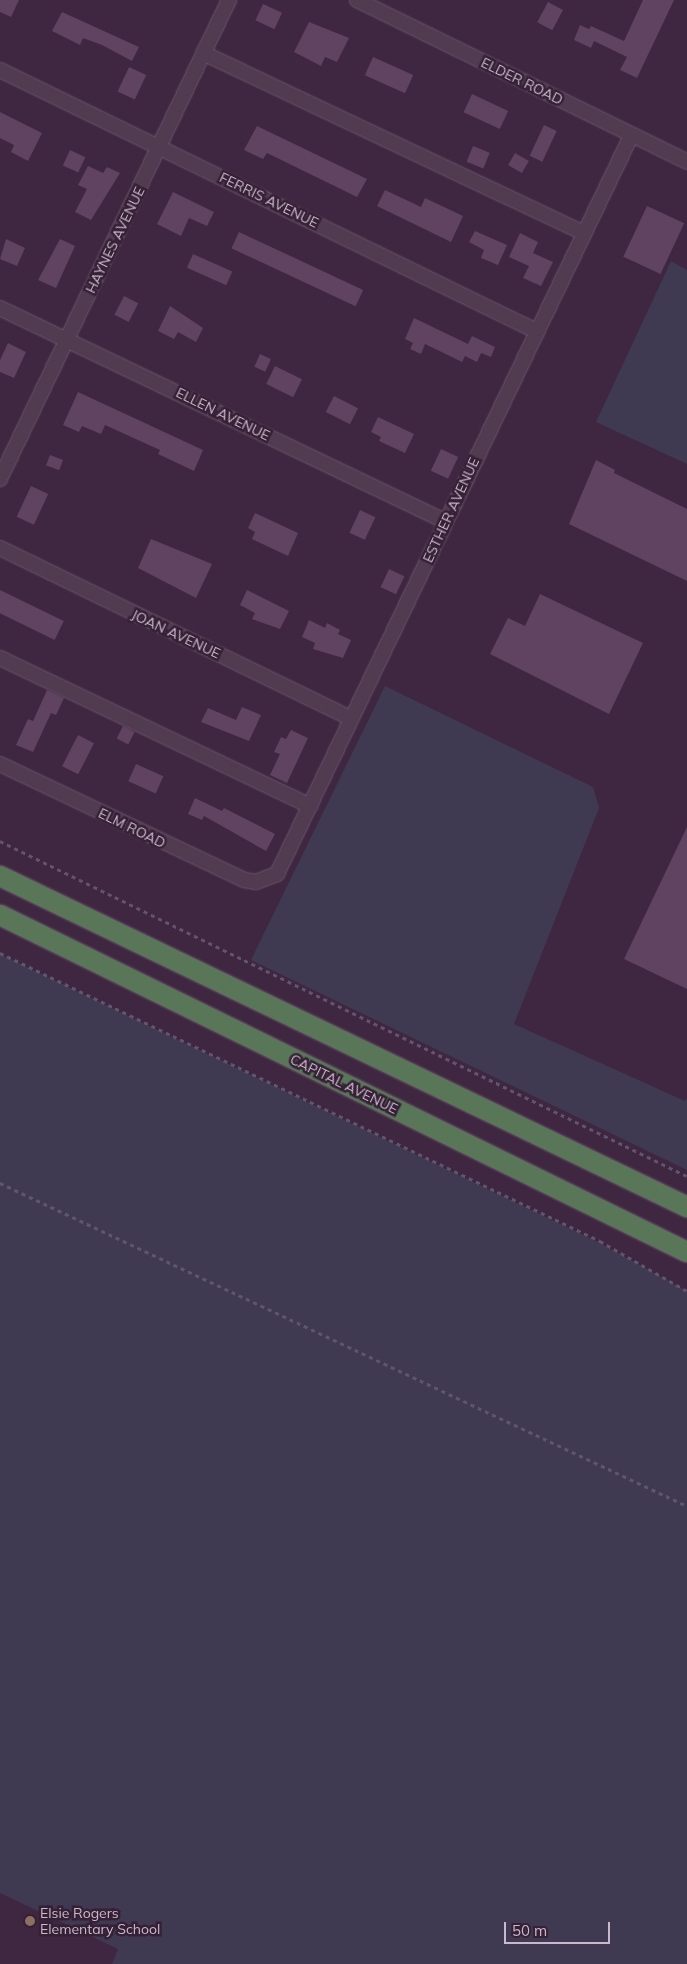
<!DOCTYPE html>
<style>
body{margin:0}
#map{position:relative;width:687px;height:1964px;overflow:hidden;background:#3f2741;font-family:Mulish,sans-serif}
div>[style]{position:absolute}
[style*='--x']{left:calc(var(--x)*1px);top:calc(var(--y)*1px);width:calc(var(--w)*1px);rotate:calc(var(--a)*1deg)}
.green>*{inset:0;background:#3f3952}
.building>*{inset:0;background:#5f4361;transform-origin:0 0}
.path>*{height:2.5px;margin-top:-1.25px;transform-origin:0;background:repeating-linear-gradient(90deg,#60556c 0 4px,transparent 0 8px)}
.roads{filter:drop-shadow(0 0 1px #6a566b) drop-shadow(0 0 1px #6a566b)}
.minor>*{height:14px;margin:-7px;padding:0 7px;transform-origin:7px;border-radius:7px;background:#503b51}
.highway>*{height:20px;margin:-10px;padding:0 10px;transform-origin:10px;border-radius:10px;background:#597758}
.dots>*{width:14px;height:14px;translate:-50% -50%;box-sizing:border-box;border:2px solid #352036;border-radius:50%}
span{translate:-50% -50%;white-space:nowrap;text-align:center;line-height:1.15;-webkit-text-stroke:5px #352036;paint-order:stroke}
.street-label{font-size:14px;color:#cab8cb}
.poi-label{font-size:14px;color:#cab8cb}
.left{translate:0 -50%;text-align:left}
.scale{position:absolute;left:504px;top:1922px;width:106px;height:22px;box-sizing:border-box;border:2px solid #cab8cb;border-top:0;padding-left:6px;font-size:15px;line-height:18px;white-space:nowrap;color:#cab8cb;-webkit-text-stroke:4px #352036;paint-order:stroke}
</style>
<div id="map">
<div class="green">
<i style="clip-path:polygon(671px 261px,687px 270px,687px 464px,596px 422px)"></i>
<i style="clip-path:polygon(385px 686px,593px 787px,599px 808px,514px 1024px,685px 1101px,687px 1098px,687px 1170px,251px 960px)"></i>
<i style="clip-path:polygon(0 954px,600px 1243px,687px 1291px,687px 1964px,112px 1964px,118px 1949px,0 1893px)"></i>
</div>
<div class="building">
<i style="clip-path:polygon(0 0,19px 0,11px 17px,0 12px)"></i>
<i style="clip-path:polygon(643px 0,674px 0,637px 78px,620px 70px,627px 57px,594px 41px,591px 48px,574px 40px,580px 25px,589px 29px,591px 26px,624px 41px)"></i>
<i style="left:548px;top:2px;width:17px;height:23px;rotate:28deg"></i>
<i style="left:263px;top:4px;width:21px;height:18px;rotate:25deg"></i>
<i style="clip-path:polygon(62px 12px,139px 47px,132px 61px,102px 45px,83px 38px,80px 45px,52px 31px)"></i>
<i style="clip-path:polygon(309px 22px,349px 38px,337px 62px,325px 57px,321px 66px,294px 52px)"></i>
<i style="left:373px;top:57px;width:44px;height:20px;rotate:24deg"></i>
<i style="left:129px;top:67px;width:19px;height:27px;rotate:25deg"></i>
<i style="left:472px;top:94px;width:40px;height:20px;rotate:25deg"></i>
<i style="clip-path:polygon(0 112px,42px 133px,28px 161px,11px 152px,14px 145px,0 138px)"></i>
<i style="left:544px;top:125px;width:14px;height:34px;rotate:25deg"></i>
<i style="clip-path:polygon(257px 126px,367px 179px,357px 197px,267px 153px,263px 159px,244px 150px)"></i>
<i style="left:473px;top:146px;width:18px;height:17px;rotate:22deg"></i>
<i style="left:70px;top:150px;width:17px;height:17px;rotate:25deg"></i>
<i style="left:515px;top:153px;width:16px;height:14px;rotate:30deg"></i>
<i style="clip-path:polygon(88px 166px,103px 173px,107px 167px,120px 173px,91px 220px,75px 212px,87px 189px,78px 185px)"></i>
<i style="clip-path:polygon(385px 190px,421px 207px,425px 198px,463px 216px,451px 242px,377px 206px)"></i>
<i style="clip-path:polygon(173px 192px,214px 212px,207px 226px,189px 218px,181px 236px,157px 224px)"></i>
<i style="left:647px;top:206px;width:41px;height:56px;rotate:25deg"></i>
<i style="clip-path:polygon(475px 231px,507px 245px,498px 265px,481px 258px,484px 250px,469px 242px)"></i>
<i style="left:239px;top:232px;width:137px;height:18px;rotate:25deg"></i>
<i style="clip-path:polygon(520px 233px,538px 242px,533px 253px,553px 262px,541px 286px,523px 278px,529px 266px,509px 257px)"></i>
<i style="clip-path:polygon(6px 239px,25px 248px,17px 266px,0 259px)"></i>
<i style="clip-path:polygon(60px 239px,75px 246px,56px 288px,38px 280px)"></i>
<i style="left:193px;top:254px;width:43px;height:15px;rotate:24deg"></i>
<i style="left:124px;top:296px;width:16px;height:21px;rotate:27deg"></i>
<i style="clip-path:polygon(170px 306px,203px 328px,196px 342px,178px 332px,174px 339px,158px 331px)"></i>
<i style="clip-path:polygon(414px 318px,468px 344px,472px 336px,495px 347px,491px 357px,481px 353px,477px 362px,465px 356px,462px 362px,425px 344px,421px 354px,410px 349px,413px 343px,405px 339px)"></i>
<i style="clip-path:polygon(8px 343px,26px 352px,14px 378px,0 372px,0 360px)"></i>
<i style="left:260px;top:354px;width:12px;height:14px;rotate:24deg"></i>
<i style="left:275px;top:366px;width:30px;height:20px;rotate:26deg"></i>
<i style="clip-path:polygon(78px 392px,203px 450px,194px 471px,158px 454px,160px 450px,105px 425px,101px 434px,82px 426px,79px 432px,63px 425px)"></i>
<i style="left:334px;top:396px;width:27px;height:18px;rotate:27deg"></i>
<i style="clip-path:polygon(378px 417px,414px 434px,405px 453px,379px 441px,381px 437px,371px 432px)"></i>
<i style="left:441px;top:449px;width:19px;height:24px;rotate:25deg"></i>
<i style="left:50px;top:455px;width:14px;height:11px;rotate:21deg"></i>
<i style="clip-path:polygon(596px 460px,615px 470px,614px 473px,687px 509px,687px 581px,569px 524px)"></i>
<i style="left:31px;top:486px;width:19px;height:34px;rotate:25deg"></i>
<i style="left:360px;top:510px;width:17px;height:25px;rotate:25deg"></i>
<i style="clip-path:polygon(255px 513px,298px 533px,288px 556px,252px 539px,255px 532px,248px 528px)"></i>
<i style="clip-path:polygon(151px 539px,212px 564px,196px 598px,138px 568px)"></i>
<i style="left:389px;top:569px;width:17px;height:20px;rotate:25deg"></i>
<i style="left:0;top:590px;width:71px;height:21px;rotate:26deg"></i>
<i style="clip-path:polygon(247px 590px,289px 611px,280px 629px,252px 619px,255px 613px,240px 605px)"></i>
<i style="clip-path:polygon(540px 594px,643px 643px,609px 714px,490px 654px,508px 618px,525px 626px)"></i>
<i style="clip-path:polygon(309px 620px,325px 628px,327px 623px,340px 630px,338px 634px,351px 640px,343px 658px,313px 649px,315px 643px,302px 637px)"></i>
<i style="clip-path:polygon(47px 690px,64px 698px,56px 715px,51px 713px,33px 752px,16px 745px,28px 719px,33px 721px)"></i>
<i style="clip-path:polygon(242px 707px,261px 715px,249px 741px,201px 722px,208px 708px,236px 720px)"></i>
<i style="left:123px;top:726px;width:13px;height:14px;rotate:27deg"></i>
<i style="clip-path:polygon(291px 730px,308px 738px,287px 783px,270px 775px,280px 754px,274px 752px,281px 737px,286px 739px)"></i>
<i style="left:78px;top:735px;width:18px;height:35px;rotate:27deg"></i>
<i style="left:136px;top:764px;width:30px;height:19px;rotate:24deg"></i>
<i style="clip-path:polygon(195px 798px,222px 811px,224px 808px,275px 834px,266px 851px,204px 816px,202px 820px,188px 814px)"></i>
<i style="clip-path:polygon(687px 827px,687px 989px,624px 959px)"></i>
</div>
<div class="path">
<i style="--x:0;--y:841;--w:764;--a:26"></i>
<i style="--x:0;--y:953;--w:666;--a:25.64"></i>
<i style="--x:600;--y:1241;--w:100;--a:29.9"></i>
<i style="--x:0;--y:1183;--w:759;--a:25.18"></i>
</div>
<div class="roads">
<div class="minor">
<i style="--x:357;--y:0;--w:368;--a:26.1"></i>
<i style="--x:203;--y:53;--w:420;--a:25.3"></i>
<i style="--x:0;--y:70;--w:596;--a:25.96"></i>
<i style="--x:0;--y:308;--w:493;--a:25.6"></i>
<i style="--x:0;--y:479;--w:531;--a:-64.45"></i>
<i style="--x:0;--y:548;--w:391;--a:25.9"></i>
<i style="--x:0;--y:658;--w:344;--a:25.5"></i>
<i style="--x:0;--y:764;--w:270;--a:25.4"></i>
<i style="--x:244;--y:880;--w:12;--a:9"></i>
<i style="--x:256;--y:882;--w:22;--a:-21"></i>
<i style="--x:277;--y:874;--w:819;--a:-64.37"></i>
</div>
<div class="highway">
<i style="--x:0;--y:876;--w:763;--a:25.72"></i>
<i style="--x:0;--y:915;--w:765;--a:26.13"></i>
</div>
</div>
<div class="dots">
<i style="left:30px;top:1921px;background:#8d6e63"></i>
</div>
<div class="street-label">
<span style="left:522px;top:81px;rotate:26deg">ELDER ROAD</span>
<span style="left:269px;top:200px;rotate:26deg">FERRIS AVENUE</span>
<span style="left:115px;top:240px;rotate:-64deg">HAYNES AVENUE</span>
<span style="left:223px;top:414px;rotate:26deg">ELLEN AVENUE</span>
<span style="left:451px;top:510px;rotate:-65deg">ESTHER AVENUE</span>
<span style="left:176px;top:634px;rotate:25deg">JOAN AVENUE</span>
<span style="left:132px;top:828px;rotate:26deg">ELM ROAD</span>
<span style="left:344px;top:1084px;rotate:26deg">CAPITAL AVENUE</span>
</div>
<div class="poi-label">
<span class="left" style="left:40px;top:1921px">Elsie Rogers<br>Elementary School</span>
</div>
<div class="scale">50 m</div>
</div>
